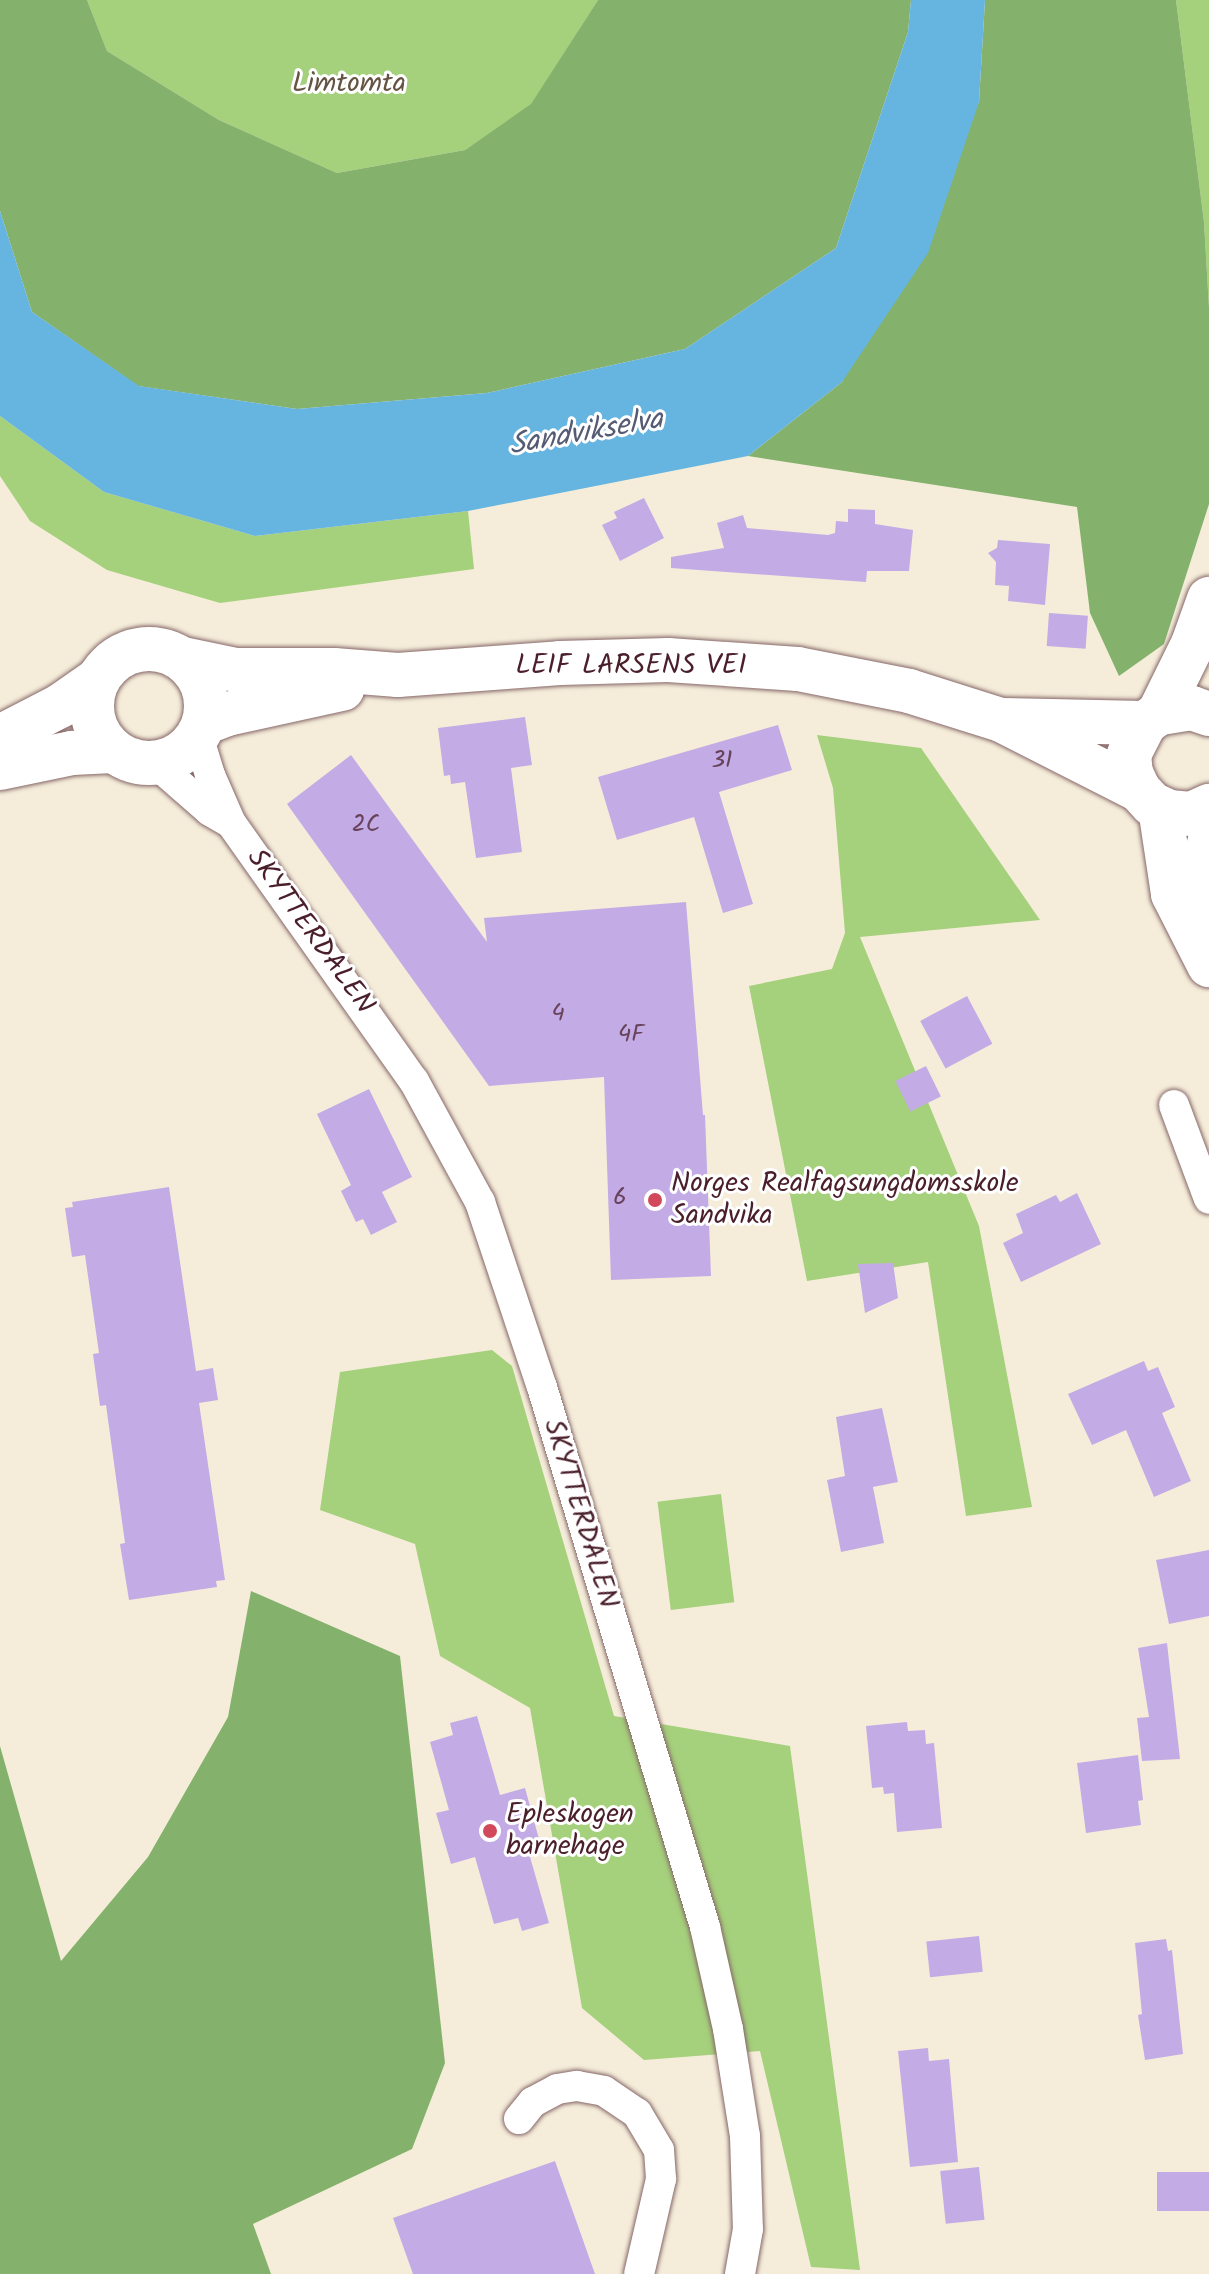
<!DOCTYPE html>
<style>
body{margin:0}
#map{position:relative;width:1209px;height:2274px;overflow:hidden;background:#f5edda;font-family:Kalam,sans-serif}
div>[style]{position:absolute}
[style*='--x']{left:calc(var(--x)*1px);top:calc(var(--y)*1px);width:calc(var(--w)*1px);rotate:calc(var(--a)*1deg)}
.green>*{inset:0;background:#a5d07c;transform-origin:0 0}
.forest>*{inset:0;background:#84b26c}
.water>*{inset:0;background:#66b5e0}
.building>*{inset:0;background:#c3abe6;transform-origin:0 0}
.roads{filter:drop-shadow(0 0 2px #866768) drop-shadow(0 0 2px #866768)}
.street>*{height:30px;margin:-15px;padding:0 15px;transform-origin:15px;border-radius:15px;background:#fff}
.primary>*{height:44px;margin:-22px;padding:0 22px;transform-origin:22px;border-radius:22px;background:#fff}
.primary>.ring{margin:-22px;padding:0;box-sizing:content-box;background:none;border:44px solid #fff;border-radius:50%}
.dots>*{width:22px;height:22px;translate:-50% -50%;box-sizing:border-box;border:4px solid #fff;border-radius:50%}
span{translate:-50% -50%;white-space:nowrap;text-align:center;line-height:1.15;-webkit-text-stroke:6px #fff;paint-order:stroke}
.number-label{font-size:24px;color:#68425a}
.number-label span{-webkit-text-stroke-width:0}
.park-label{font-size:28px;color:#655443}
.street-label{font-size:28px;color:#4a1f2b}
.poi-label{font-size:28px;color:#4a1f2b}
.left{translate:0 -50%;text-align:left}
.water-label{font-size:30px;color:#555b73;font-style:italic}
</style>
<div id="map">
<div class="green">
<i style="clip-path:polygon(87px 0,598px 0,531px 105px,465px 150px,337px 173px,219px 120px,107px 51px)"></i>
<i style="clip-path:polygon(1176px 0,1209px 0,1209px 307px,1204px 222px)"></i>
<i style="clip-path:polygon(0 416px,104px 492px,255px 536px,468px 511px,474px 569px,220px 603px,107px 570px,30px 521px,0 476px)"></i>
<i style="clip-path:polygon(817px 735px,921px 748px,1040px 920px,860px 937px,979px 1226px,1032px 1507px,966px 1516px,928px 1262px,807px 1281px,749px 986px,832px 969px,845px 933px,833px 788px)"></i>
<i style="clip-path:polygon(492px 1350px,512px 1366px,614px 1716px,790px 1746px,860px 2270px,811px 2267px,760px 2051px,644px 2060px,582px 2008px,530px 1708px,440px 1656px,415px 1544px,320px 1510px,340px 1372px)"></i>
<i style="left:721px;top:1494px;width:109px;height:64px;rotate:83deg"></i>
</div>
<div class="forest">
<i style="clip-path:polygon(0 0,87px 0,107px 51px,219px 120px,337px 173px,465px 150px,531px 104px,598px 0,911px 0,908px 32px,836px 248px,685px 349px,487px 393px,297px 409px,138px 386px,32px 312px,0 211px)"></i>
<i style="clip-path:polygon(985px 0,1176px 0,1204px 222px,1209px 307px,1209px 504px,1164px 644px,1119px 676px,1090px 613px,1077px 507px,748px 456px,842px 382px,979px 102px)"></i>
<i style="clip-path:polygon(251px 1591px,400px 1656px,445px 2063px,412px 2149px,253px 2224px,271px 2274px,0 2274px,0 1746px,61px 1961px,148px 1857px,228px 1717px)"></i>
</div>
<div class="water">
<i style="clip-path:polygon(911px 0,985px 0,979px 102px,928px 253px,842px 382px,748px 456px,468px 511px,255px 536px,104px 492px,0 416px,0 211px,32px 312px,139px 386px,297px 409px,487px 393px,685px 349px,836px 248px,908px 32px)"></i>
</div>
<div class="building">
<i style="clip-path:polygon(644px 498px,664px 538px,620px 561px,602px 525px,617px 518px,614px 512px)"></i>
<i style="clip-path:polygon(848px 509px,875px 510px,875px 524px,913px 530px,909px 571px,867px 571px,866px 582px,671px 568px,671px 557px,724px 548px,717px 523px,743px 515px,747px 528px,828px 535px,835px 533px,836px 521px,848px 522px)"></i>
<i style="clip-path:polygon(998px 540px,1050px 544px,1045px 605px,1008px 601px,1009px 586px,995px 585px,996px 562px,988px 553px,997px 548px)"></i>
<i style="left:1049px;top:613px;width:39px;height:33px;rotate:4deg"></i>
<i style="clip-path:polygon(525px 717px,532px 765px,511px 768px,522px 852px,476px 858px,465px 782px,451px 784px,450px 775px,444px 776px,438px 728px)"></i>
<i style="clip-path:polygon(778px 725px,792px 770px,719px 792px,753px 904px,723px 913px,694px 817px,617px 840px,598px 777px)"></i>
<i style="clip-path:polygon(351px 755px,487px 942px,484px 918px,686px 902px,703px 1115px,705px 1115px,711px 1276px,611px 1280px,604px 1077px,489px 1086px,287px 804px)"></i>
<i style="left:967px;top:996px;width:54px;height:53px;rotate:62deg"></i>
<i style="left:926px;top:1066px;width:34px;height:34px;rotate:64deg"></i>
<i style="clip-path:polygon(369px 1089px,412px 1177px,382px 1192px,397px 1222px,371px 1235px,363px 1219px,356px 1222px,341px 1191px,351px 1185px,317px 1114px)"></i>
<i style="clip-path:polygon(169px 1187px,196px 1371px,213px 1368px,218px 1400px,199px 1403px,225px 1580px,216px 1581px,217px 1587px,129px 1600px,120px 1544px,125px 1543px,106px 1405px,100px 1406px,93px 1354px,99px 1353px,85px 1255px,72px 1257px,65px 1208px,73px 1207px,72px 1202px)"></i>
<i style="clip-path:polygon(1077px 1193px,1101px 1244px,1021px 1282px,1003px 1243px,1023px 1233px,1016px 1214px,1056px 1195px,1060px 1202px)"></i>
<i style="clip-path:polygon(893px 1263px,898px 1298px,865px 1313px,858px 1264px)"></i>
<i style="clip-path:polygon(1144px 1361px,1148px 1371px,1158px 1367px,1175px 1407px,1162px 1413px,1191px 1481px,1154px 1497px,1126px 1430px,1092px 1445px,1068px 1394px)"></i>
<i style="clip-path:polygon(882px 1408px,898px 1482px,873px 1487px,884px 1543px,841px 1552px,827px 1480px,845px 1476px,836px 1417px)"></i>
<i style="clip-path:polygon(1209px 1550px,1209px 1616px,1169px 1624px,1156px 1560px)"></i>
<i style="clip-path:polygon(1167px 1643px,1180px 1759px,1142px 1761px,1137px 1718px,1149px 1717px,1138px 1648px)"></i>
<i style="clip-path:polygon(477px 1716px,500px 1795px,525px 1788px,539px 1839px,526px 1843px,549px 1923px,522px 1931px,518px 1918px,494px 1924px,475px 1857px,451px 1864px,436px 1813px,449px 1810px,430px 1742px,453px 1735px,450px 1723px)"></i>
<i style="clip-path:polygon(907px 1722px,908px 1731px,925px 1730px,926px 1744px,934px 1743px,942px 1828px,897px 1832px,894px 1793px,884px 1794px,883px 1787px,872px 1788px,866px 1726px)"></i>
<i style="clip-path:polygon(1138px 1755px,1143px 1800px,1138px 1801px,1141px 1825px,1086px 1833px,1077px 1763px)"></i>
<i style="left:979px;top:1936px;width:36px;height:53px;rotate:84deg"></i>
<i style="clip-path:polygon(1166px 1939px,1168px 1951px,1172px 1950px,1183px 2054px,1145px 2060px,1138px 2015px,1142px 2014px,1135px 1943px)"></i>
<i style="clip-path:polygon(928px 2048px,929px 2061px,949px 2059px,958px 2162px,910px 2167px,898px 2051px)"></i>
<i style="clip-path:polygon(555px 2161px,595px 2274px,413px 2274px,393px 2218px)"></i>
<i style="left:979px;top:2167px;width:53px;height:39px;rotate:84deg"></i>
<i style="left:1209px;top:2172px;width:39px;height:52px;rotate:90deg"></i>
</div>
<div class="roads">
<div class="street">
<i style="--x:198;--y:736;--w:41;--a:72.9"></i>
<i style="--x:210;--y:775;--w:52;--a:66.4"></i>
<i style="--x:231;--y:823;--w:316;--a:54.7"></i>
<i style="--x:414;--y:1081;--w:138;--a:61.4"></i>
<i style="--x:480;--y:1202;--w:195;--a:71.5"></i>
<i style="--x:542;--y:1387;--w:564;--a:73.2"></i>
<i style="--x:705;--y:1927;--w:105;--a:77.3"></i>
<i style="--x:728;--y:2029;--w:108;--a:81"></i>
<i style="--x:745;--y:2136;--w:93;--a:88.2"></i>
<i style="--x:748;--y:2229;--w:46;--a:100.1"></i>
<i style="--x:155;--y:763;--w:73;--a:41.1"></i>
<i style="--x:210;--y:811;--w:24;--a:30"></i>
<i style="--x:1174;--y:1105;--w:100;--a:69.6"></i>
<i style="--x:519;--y:2119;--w:22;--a:-51"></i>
<i style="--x:533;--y:2102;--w:27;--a:-28"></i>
<i style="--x:557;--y:2089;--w:20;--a:-9"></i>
<i style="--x:577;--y:2086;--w:27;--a:10"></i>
<i style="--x:604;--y:2091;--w:40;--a:34"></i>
<i style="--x:637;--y:2113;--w:43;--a:59.3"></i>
<i style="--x:659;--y:2150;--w:29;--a:86"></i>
<i style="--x:661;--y:2179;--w:98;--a:103"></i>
</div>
<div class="primary">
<i class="ring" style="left:92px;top:649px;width:70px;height:70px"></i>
<i style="--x:183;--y:659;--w:54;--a:11.7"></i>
<i style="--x:236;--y:670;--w:98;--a:0"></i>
<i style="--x:334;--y:670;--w:64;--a:4.5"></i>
<i style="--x:398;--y:675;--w:162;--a:-4.2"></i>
<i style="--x:560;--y:663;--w:108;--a:-1.6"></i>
<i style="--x:668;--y:660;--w:130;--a:4"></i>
<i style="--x:798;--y:669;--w:113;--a:11.2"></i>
<i style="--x:909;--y:691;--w:96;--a:17.5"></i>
<i style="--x:1001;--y:720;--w:155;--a:26.9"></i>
<i style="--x:1159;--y:713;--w:77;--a:-63.8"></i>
<i style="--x:1193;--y:644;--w:48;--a:-70.4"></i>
<i style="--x:1209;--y:714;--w:18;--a:-161"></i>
<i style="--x:1192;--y:708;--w:33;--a:171"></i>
<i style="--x:1159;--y:713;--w:17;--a:144"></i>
<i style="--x:1145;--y:723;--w:36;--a:117"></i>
<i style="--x:1129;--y:755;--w:18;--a:84"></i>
<i style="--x:1131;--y:773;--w:19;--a:65"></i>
<i style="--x:1139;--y:790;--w:19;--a:47"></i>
<i style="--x:1152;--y:804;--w:19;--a:25"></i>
<i style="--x:1169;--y:812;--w:22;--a:5"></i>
<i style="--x:1191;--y:814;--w:20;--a:-24"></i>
<i style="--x:1003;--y:720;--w:142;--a:1.2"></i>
<i style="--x:204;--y:723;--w:25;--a:-21"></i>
<i style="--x:227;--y:714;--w:118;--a:-12.3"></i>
<i style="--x:0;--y:737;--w:68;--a:-27.3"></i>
<i style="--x:60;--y:706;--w:44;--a:-34.8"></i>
<i style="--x:0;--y:768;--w:74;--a:-11.8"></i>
<i style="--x:72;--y:753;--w:41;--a:-2.8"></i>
<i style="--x:1160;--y:808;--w:87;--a:81.4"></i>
<i style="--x:1173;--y:894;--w:80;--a:63.1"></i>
<i style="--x:1209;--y:843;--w:41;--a:97"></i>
<i style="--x:1204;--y:884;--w:47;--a:83.9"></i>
</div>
</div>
<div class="dots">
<i style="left:655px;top:1200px;background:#d1495b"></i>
<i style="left:490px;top:1831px;background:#d1495b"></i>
</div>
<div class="number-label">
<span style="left:722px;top:761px">31</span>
<span style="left:366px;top:825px">2C</span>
<span style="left:558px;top:1014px">4</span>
<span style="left:631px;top:1035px">4F</span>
<span style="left:620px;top:1198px">6</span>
</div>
<div class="park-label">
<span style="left:349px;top:84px">Limtomta</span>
</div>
<div class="street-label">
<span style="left:631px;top:666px">LEIF LARSENS VEI</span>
<span style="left:310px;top:932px;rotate:54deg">SKYTTERDALEN</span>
<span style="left:580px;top:1514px;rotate:73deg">SKYTTERDALEN</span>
</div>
<div class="poi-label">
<span class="left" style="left:671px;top:1200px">Norges Realfagsungdomsskole<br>Sandvika</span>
<span class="left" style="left:506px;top:1831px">Epleskogen<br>barnehage</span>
</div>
<div class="water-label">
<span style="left:586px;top:433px;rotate:-10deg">Sandvikselva</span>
</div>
</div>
